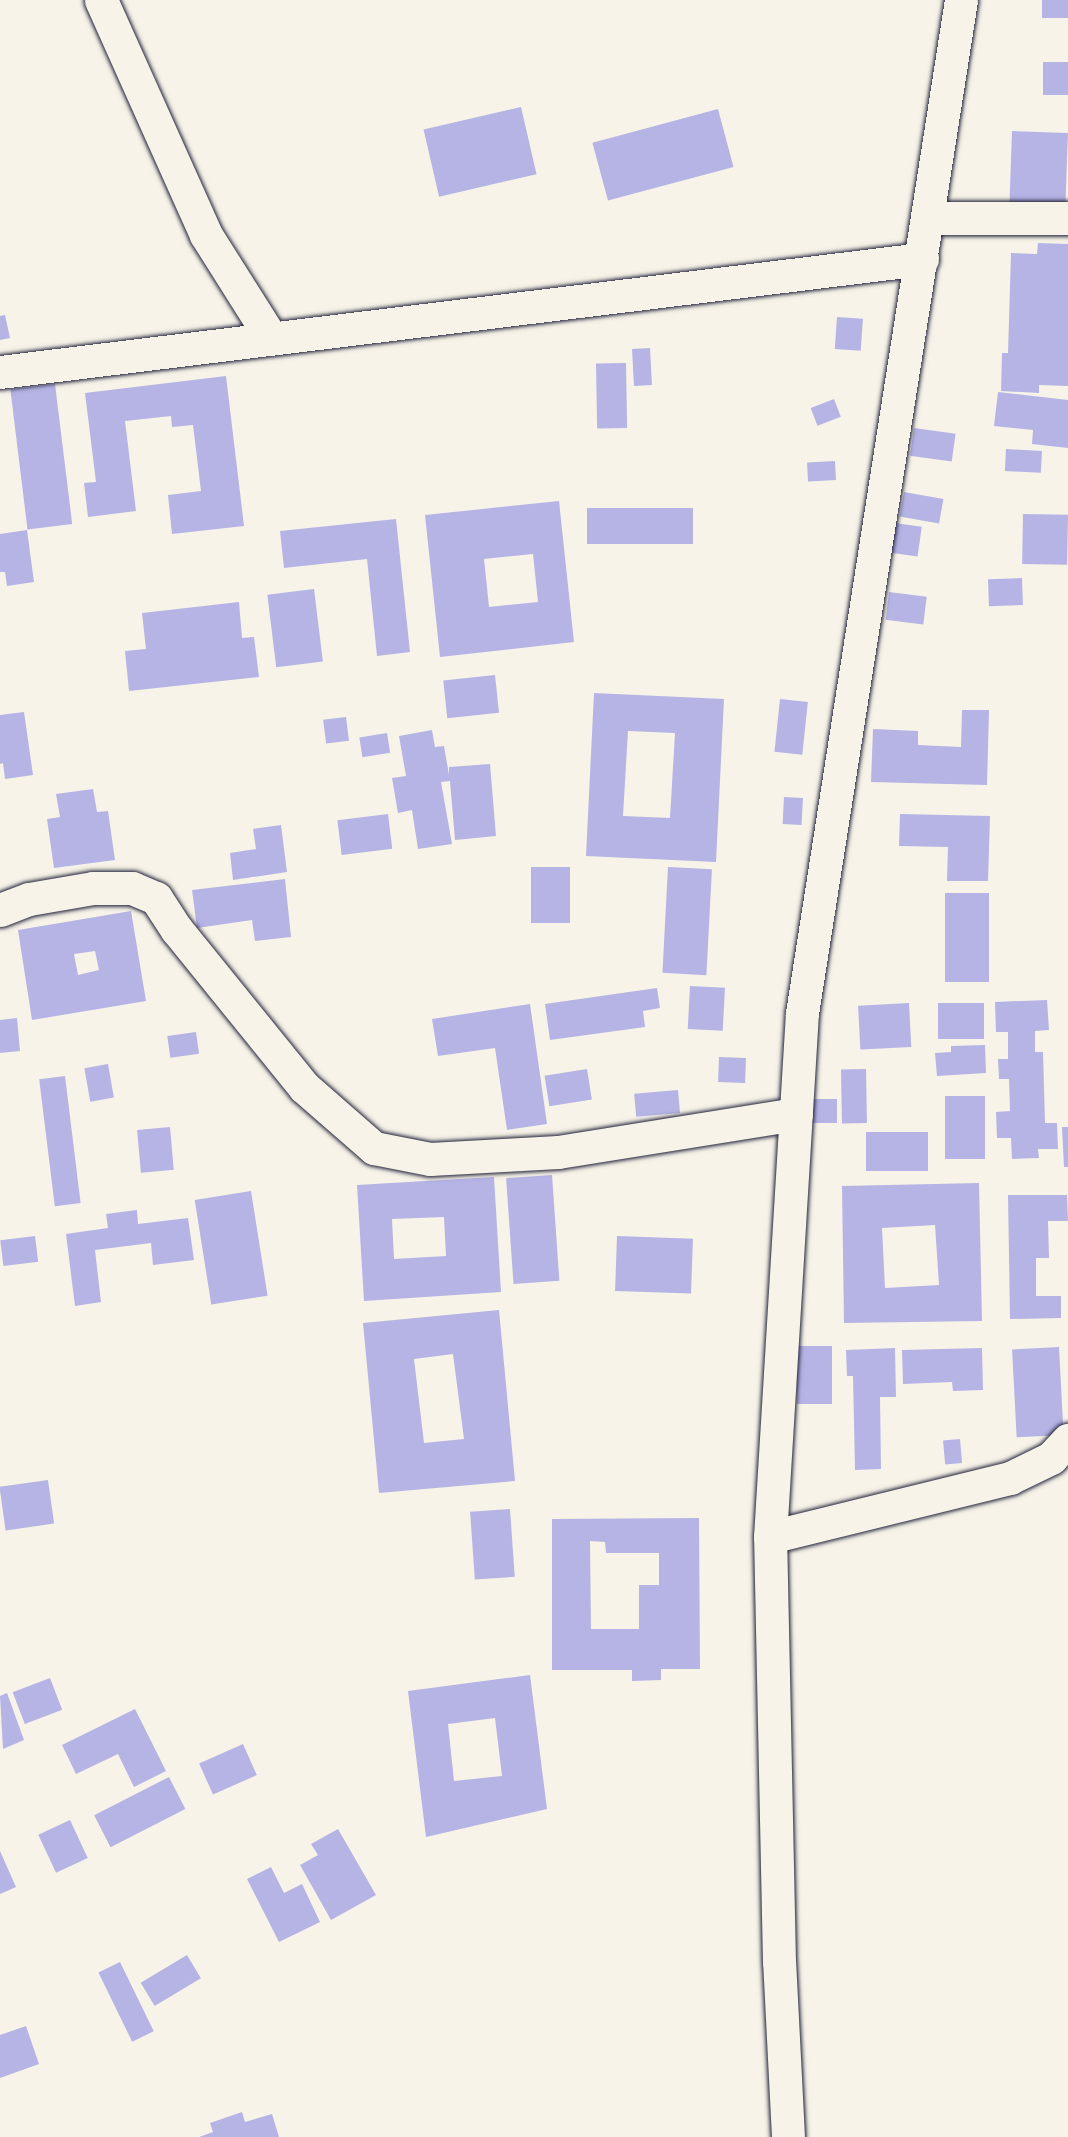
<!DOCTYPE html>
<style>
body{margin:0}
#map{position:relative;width:1068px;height:2137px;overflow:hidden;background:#f7f3e8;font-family:Dekko,sans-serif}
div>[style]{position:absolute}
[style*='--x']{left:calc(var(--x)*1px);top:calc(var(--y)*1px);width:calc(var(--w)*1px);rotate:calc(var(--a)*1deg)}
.building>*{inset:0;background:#b5b4e5;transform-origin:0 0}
.roads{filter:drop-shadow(0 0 2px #22223b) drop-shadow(0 0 2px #22223b)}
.minor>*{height:33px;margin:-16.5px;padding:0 16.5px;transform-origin:16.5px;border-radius:16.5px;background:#f7f3e8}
span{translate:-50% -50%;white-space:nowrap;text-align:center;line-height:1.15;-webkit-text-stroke:6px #f7f3e8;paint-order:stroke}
</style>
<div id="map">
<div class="building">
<i style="left:1042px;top:0;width:26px;height:18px"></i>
<i style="left:1068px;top:62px;width:33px;height:25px;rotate:90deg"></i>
<i style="left:521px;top:107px;width:69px;height:100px;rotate:77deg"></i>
<i style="left:718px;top:109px;width:60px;height:130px;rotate:75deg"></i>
<i style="left:1012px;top:131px;width:56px;height:77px;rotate:2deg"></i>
<i style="clip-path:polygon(1038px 243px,1068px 244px,1068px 386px,1039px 385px,1039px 393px,1001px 391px,1002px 353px,1008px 353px,1011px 253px,1037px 254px)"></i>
<i style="clip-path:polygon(5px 315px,10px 338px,0 340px,0 316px)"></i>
<i style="left:837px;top:317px;width:26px;height:32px;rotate:4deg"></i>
<i style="left:650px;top:348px;width:37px;height:18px;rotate:87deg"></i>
<i style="left:626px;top:363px;width:65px;height:30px;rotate:89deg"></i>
<i style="clip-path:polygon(226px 376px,244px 526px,172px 534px,168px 495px,201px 491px,193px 425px,172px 427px,171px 416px,125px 421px,136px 511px,88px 517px,84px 483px,96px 482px,85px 393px)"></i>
<i style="left:55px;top:384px;width:141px;height:45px;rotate:83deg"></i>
<i style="clip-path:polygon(998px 392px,1068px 400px,1068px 448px,1032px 444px,1033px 430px,994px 426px)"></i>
<i style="left:834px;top:399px;width:19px;height:25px;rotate:69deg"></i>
<i style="left:914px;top:428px;width:42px;height:28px;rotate:8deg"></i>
<i style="left:1006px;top:449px;width:36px;height:22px;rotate:3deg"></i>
<i style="left:835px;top:461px;width:19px;height:28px;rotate:87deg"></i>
<i style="left:904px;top:492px;width:40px;height:25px;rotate:10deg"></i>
<i style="clip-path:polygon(evenodd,559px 501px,574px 642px,440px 657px,425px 515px,559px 501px,533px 554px,538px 602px,489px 607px,484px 559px,533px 554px)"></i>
<i style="left:587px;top:508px;width:106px;height:36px"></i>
<i style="left:1023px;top:514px;width:45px;height:50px;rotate:1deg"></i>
<i style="clip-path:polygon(396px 519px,410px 652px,377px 656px,367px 559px,284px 568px,280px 531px)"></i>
<i style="left:895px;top:523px;width:27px;height:30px;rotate:8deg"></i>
<i style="clip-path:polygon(27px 530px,34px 582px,7px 586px,5px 572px,0 572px,0 534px)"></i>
<i style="left:1022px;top:578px;width:27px;height:34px;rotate:88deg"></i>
<i style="left:314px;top:589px;width:73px;height:47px;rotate:83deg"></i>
<i style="left:889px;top:592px;width:38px;height:28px;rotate:7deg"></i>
<i style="clip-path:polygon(239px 602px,242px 638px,254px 637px,259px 677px,129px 691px,125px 651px,146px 649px,142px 613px)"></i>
<i style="left:495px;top:675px;width:38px;height:52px;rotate:84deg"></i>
<i style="clip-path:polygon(evenodd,594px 693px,724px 699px,716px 862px,586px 856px,594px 693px,628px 731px,675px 733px,670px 818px,623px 816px,628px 731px)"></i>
<i style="left:780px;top:699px;width:28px;height:53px;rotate:6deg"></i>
<i style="clip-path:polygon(962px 710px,989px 710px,987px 785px,871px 782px,873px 729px,918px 731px,918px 745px,961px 747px)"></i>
<i style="clip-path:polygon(24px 712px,33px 775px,5px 779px,3px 763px,0 764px,0 715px)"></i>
<i style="left:346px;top:717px;width:24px;height:23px;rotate:83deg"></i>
<i style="clip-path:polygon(432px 730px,435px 747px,444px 746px,449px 775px,449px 767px,490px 764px,496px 836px,455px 840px,450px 781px,441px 782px,452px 844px,418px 849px,412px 810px,398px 813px,392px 778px,406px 776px,399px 736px)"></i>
<i style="left:387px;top:733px;width:20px;height:28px;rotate:81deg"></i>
<i style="clip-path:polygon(93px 789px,97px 812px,108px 811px,115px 860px,54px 868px,47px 819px,60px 817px,56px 794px)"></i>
<i style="left:784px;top:797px;width:19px;height:27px;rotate:3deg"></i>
<i style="left:388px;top:814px;width:35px;height:51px;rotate:83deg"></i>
<i style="clip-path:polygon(900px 814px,990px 816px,988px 881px,947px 881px,948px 847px,899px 846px)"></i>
<i style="clip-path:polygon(281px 825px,287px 872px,233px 880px,230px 853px,256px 849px,253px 829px)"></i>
<i style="left:531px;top:867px;width:39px;height:56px"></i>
<i style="left:668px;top:867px;width:44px;height:106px;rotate:3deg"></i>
<i style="clip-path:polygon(285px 879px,291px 937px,255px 941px,252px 920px,197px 928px,192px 890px)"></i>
<i style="left:945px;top:893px;width:44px;height:89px"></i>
<i style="clip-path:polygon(evenodd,131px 911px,146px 1001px,32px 1020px,18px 930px,131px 911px,95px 951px,99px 970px,78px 975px,74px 954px,95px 951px)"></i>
<i style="left:690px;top:986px;width:35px;height:43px;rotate:3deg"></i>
<i style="clip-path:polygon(657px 988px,660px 1008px,643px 1011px,645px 1027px,550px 1040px,545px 1004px)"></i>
<i style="clip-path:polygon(1047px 1000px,1049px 1030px,1035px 1031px,1035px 1052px,1043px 1052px,1045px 1123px,1057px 1123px,1058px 1149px,1038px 1149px,1039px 1158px,1012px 1159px,1011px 1138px,997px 1138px,996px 1112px,1010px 1111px,1009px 1079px,999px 1079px,998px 1059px,1008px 1059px,1008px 1032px,996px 1032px,995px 1002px)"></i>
<i style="left:909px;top:1003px;width:44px;height:51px;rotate:87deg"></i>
<i style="left:984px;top:1003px;width:36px;height:46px;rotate:90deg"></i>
<i style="clip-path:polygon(530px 1004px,547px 1124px,507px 1130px,495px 1048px,438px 1056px,432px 1019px)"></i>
<i style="clip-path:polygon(17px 1018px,20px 1051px,0 1053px,0 1020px)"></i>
<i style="left:196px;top:1032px;width:22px;height:29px;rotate:82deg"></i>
<i style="clip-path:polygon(985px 1045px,986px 1073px,937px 1076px,935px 1053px,951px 1052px,951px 1046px)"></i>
<i style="left:719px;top:1057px;width:27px;height:25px;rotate:2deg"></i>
<i style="left:108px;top:1064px;width:34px;height:24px;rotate:80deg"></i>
<i style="left:587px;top:1069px;width:31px;height:43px;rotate:81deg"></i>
<i style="left:866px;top:1069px;width:54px;height:25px;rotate:89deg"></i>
<i style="left:65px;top:1076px;width:128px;height:26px;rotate:83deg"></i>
<i style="left:678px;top:1090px;width:23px;height:44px;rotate:85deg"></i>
<i style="left:945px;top:1096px;width:40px;height:63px"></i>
<i style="left:837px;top:1099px;width:24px;height:27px;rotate:90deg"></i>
<i style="left:170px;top:1127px;width:43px;height:33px;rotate:85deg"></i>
<i style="clip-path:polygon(1062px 1127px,1068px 1127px,1068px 1167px,1064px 1167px)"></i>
<i style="left:928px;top:1132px;width:39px;height:62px;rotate:90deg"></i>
<i style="left:552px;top:1175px;width:106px;height:46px;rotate:86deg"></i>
<i style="clip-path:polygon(evenodd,494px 1177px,501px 1292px,364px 1301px,357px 1185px,494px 1177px,444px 1217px,446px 1256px,394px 1259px,392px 1219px,444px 1217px)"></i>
<i style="clip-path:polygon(evenodd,979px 1183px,982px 1321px,844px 1323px,842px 1186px,979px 1183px,935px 1225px,939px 1285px,885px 1288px,882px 1228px,935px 1225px)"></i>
<i style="left:251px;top:1191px;width:106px;height:57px;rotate:81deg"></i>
<i style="clip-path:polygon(1008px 1195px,1067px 1195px,1068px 1221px,1048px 1221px,1049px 1258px,1036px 1258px,1036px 1296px,1061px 1296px,1061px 1318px,1010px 1319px)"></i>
<i style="clip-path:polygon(137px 1210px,138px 1224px,188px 1218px,194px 1260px,153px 1265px,151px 1243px,95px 1250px,101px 1302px,75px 1306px,66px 1234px,108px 1228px,106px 1214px)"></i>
<i style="left:35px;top:1236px;width:26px;height:35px;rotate:83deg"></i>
<i style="left:617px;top:1236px;width:76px;height:55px;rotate:2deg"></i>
<i style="clip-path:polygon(evenodd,499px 1310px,515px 1481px,379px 1493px,363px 1323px,499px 1310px,453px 1354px,464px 1439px,424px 1443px,414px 1359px,453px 1354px)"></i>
<i style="left:797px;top:1346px;width:35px;height:58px"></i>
<i style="left:1059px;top:1347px;width:88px;height:47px;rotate:87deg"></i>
<i style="clip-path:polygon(895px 1348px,896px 1397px,880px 1397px,881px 1469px,855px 1470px,853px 1376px,847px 1376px,846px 1350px)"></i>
<i style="clip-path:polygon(982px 1348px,983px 1390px,953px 1391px,952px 1382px,903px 1384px,902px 1350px)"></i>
<i style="left:960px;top:1439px;width:24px;height:17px;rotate:85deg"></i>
<i style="left:48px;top:1480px;width:44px;height:49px;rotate:82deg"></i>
<i style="left:510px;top:1509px;width:68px;height:40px;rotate:86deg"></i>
<i style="clip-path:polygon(evenodd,699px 1518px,700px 1669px,661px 1669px,661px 1680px,632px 1681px,632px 1670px,552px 1670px,552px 1519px,699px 1518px,590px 1541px,605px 1542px,606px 1553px,659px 1553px,659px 1585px,639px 1585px,639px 1629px,591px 1629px,590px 1541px)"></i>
<i style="clip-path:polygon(evenodd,530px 1675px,547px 1809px,426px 1837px,408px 1691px,530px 1675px,495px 1718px,502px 1776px,454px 1781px,448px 1724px,495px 1718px)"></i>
<i style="left:50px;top:1678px;width:34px;height:40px;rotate:69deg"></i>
<i style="clip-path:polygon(7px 1693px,24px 1740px,3px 1749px,0 1696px)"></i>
<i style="clip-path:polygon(135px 1709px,166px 1771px,134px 1787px,118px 1754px,76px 1774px,62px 1745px)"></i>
<i style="left:243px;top:1744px;width:34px;height:48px;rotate:66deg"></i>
<i style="left:169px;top:1777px;width:36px;height:84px;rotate:63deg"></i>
<i style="left:70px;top:1820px;width:42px;height:35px;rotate:65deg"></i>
<i style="clip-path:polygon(338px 1829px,376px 1895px,331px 1920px,300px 1865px,318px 1855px,311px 1844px)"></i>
<i style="clip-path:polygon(0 1851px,16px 1887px,0 1894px)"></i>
<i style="clip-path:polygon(271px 1867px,284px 1893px,302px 1884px,320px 1922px,279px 1942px,247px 1879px)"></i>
<i style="left:187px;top:1955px;width:27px;height:54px;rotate:59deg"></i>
<i style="left:120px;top:1962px;width:77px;height:24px;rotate:64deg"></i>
<i style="clip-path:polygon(26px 2026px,39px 2064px,0 2078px,0 2035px)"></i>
<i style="clip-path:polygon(242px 2112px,245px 2122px,272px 2114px,279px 2137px,199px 2137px,213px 2132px,210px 2123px)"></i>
</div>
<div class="roads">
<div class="minor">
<i style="--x:101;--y:0;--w:257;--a:65.9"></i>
<i style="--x:206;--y:235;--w:122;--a:57.7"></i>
<i style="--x:928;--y:218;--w:140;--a:0"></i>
<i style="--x:0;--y:372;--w:929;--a:-6.99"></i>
<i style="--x:0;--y:910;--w:31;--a:-21"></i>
<i style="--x:29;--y:899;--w:65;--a:-9.8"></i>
<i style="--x:93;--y:888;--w:39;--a:0"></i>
<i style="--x:132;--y:888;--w:26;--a:23"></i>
<i style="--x:156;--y:898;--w:38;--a:57"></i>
<i style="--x:177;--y:930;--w:202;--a:51"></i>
<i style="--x:304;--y:1087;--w:93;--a:41.1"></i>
<i style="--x:374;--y:1148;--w:57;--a:11.1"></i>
<i style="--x:430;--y:1159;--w:128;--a:-3.1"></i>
<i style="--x:558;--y:1152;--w:241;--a:-9.1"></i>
<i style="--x:770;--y:1537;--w:247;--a:-13.8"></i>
<i style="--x:1010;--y:1478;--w:46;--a:-26"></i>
<i style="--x:1051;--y:1458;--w:25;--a:-47"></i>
<i style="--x:788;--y:2137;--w:175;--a:-92.9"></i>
<i style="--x:779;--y:1962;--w:425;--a:-91.2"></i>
<i style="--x:770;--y:1537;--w:525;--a:-86.51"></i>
<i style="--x:802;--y:1013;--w:1025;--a:-81.08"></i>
</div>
</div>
</div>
